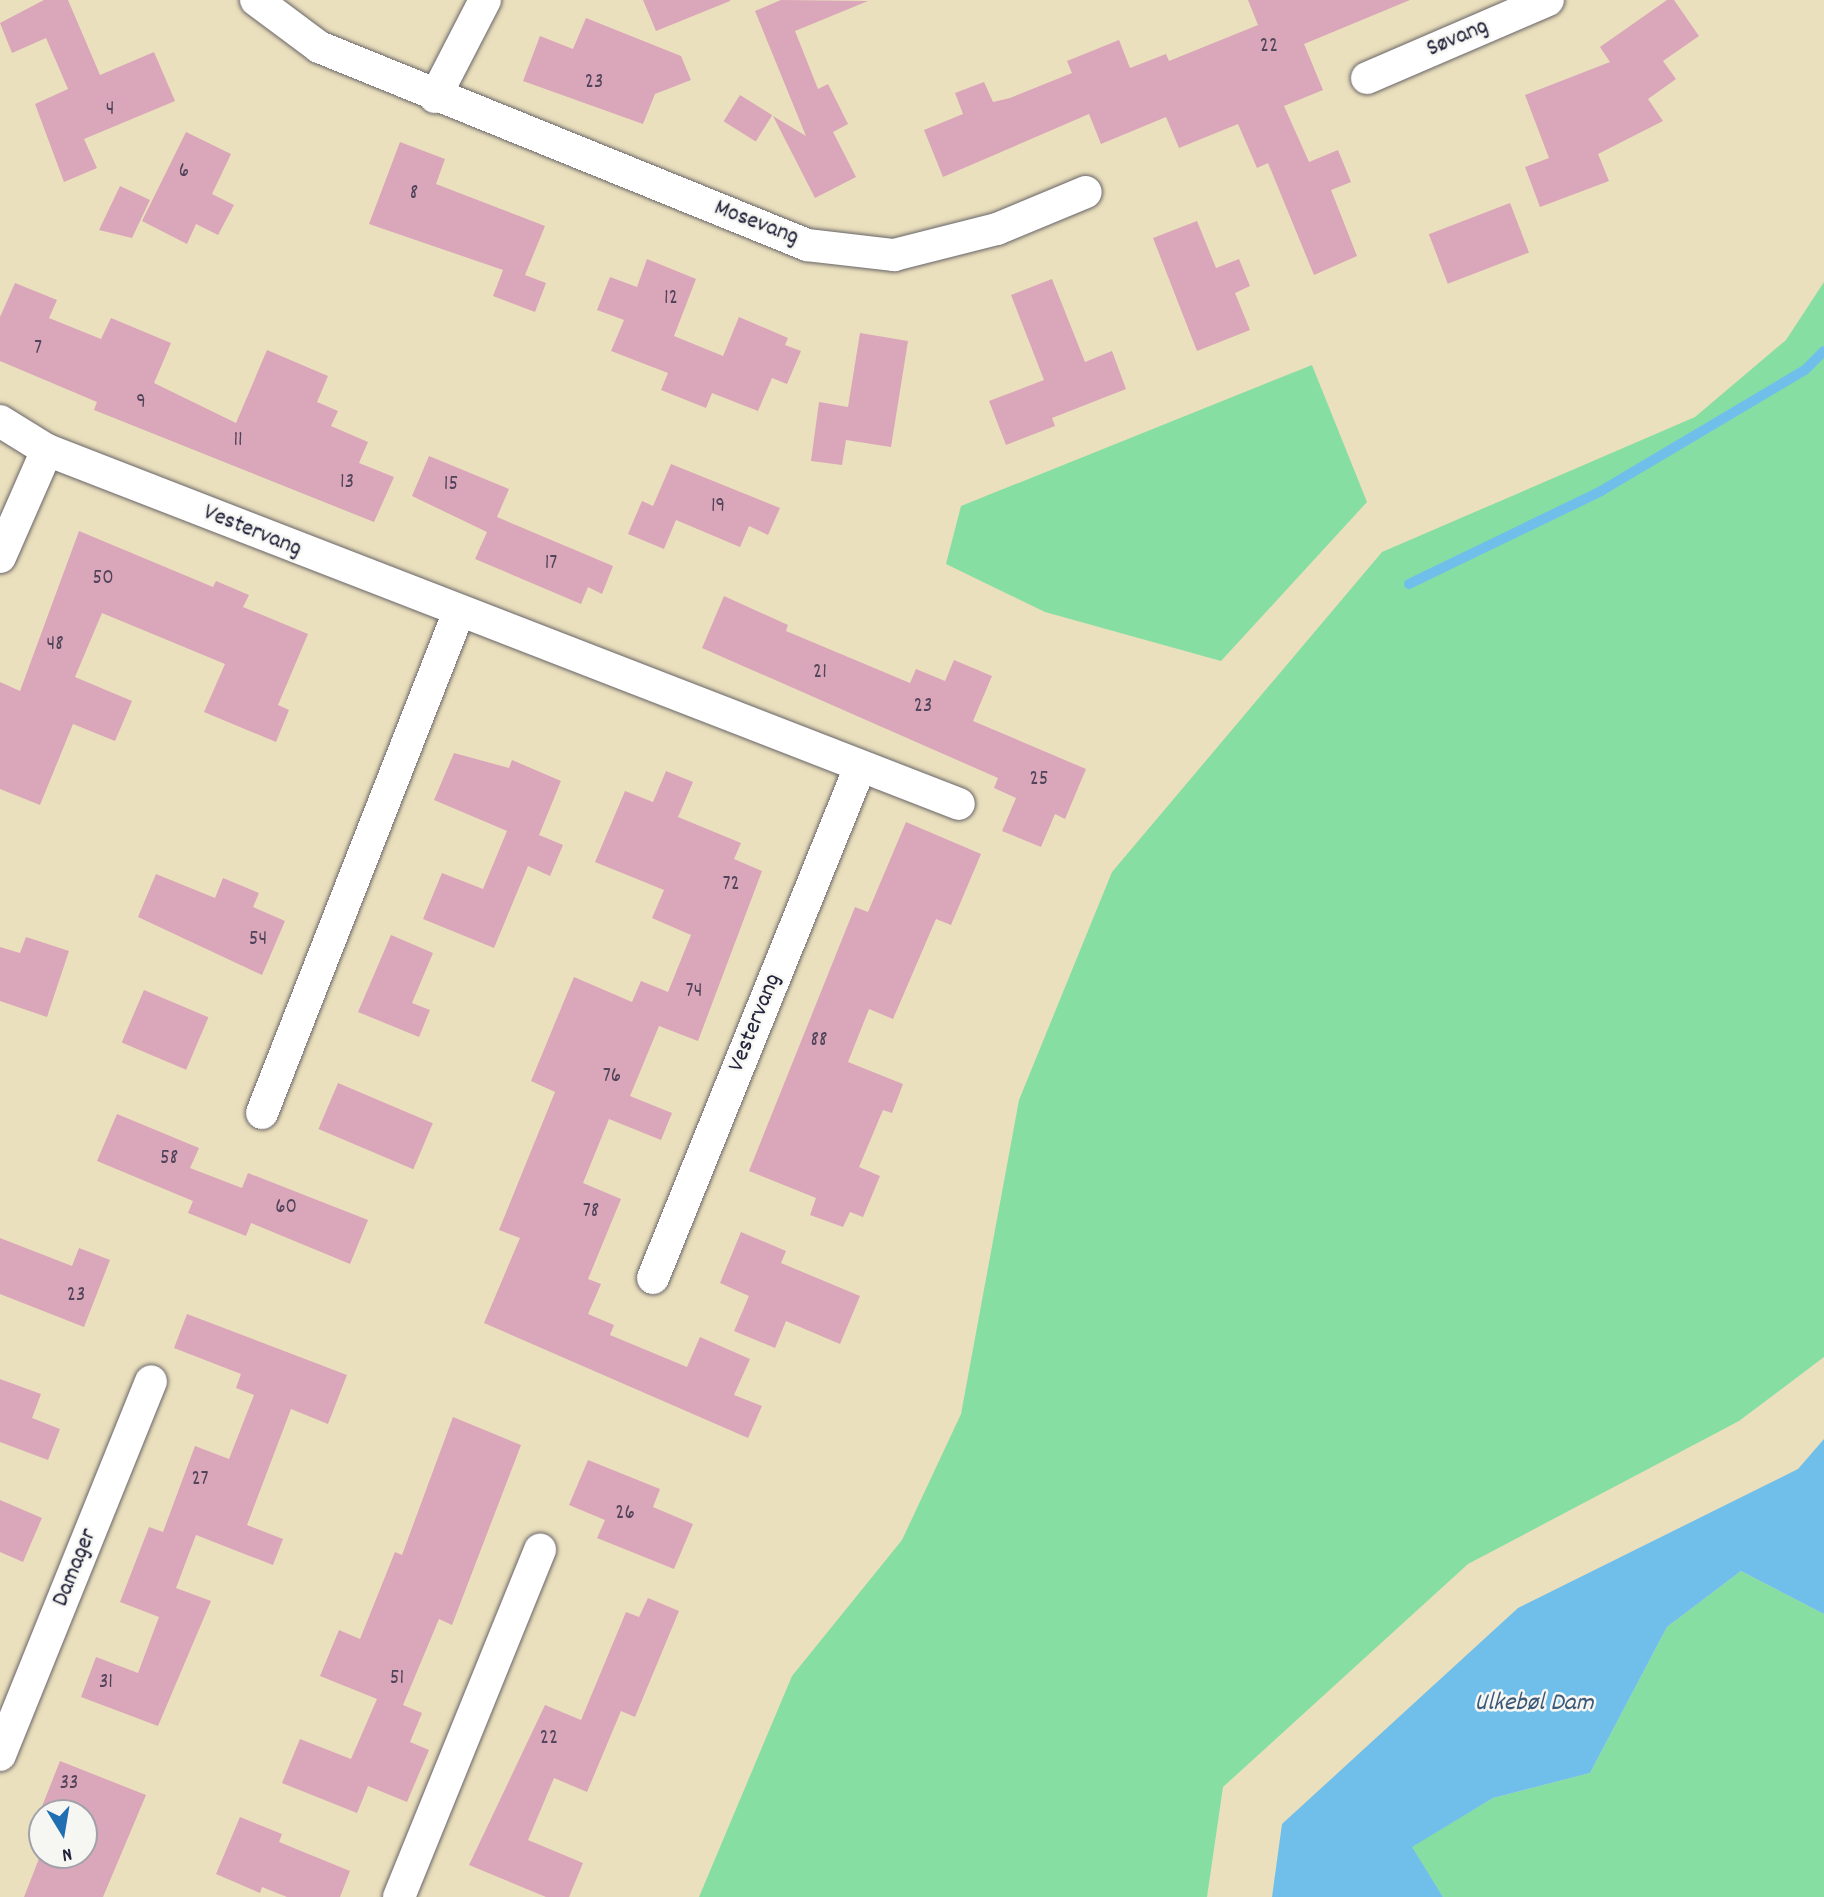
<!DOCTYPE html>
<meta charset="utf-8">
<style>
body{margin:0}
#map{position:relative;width:1824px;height:1897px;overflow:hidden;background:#ebe0bd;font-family:Dekko,sans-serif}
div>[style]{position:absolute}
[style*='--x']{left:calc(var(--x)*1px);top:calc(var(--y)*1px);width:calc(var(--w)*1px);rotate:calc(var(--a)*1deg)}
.green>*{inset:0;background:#87dea3}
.water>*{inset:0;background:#6fbfea}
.stream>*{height:10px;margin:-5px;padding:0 5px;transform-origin:5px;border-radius:5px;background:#6fbfea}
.building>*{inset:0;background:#daa6b9;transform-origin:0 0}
.roads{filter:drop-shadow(0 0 2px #686468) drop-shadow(0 0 2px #686468)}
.minor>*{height:32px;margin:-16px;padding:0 16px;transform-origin:16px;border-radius:16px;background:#fff}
span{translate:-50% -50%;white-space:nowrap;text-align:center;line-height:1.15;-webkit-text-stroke:5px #f6f6f2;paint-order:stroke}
.number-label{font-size:21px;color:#50435a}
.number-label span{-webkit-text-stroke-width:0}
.street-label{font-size:24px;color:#22223b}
.water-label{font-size:26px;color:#3d5978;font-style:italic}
.north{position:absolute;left:28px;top:1799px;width:70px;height:70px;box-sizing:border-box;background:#f6f6f2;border:2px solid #a1a1a9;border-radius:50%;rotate:169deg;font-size:19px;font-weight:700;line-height:28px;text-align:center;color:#22223b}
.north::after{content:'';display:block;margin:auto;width:24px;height:32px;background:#1f6fb2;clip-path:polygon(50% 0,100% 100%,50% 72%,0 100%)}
</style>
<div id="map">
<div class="green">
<i style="clip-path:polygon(1824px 282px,1824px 1357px,1739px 1421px,1468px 1564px,1223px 1787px,1207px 1897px,699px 1897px,792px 1676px,902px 1540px,961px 1414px,1019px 1100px,1112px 872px,1382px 552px,1695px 417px,1786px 340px)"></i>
<i style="clip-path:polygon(1312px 365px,1367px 502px,1221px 661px,1045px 612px,946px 564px,961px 506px)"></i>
<i style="clip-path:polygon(1741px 1571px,1824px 1614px,1824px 1897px,1443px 1897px,1411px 1847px,1493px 1798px,1590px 1773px,1667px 1627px)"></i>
</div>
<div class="water">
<i style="clip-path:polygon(1824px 1439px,1824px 1614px,1741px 1571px,1667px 1627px,1590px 1773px,1493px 1798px,1412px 1847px,1443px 1897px,1272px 1897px,1282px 1824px,1518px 1608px,1798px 1469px)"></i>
</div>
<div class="stream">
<i style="--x:1409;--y:584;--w:213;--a:-25.8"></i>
<i style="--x:1601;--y:491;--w:237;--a:-30.7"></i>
<i style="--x:1805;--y:370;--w:27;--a:-45"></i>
</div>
<div class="building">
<i style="clip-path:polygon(44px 0,68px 0,100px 75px,154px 52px,175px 101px,84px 139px,97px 168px,64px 182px,35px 104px,68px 89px,46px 38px,12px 53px,0 23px)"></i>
<i style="clip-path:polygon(643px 0,730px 0,730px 1px,656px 31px)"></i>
<i style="clip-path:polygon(781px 0,868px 1px,795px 31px,818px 89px,828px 84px,848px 124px,833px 132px,856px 177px,815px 198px,773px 116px,806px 136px,755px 11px)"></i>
<i style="clip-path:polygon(1248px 0,1410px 0,1304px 44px,1323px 90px,1284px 106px,1309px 162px,1338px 150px,1351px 182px,1331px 190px,1357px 256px,1314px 275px,1268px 163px,1257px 168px,1238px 124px,1179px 148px,1166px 117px,1101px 144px,1089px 114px,943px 177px,924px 130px,963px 114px,955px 93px,984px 82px,993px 102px,1010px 98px,1072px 73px,1067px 61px,1119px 40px,1130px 68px,1166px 54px,1169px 61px,1258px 25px)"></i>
<i style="clip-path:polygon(1667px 0,1674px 0,1699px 36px,1663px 61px,1676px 79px,1648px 99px,1663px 121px,1598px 154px,1609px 181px,1540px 207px,1525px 167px,1549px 158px,1525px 95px,1610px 62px,1600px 47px)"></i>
<i style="clip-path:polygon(586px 18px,681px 56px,691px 80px,655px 94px,643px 124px,523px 81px,540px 36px,573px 49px)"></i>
<i style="left:740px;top:95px;width:38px;height:31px;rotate:32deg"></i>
<i style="clip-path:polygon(186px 132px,231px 154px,212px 194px,234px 205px,218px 235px,196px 224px,187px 244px,142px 221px)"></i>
<i style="clip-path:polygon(400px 142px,445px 159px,436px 184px,545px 226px,525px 275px,546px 283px,535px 312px,493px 296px,503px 270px,369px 224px)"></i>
<i style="clip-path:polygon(120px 186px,150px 200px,132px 238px,99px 230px)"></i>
<i style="left:1510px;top:203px;width:53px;height:87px;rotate:69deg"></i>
<i style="clip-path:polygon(1197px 221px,1216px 268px,1239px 259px,1250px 286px,1235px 293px,1250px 330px,1197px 351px,1153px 238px)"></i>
<i style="clip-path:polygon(647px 259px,696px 279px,674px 336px,723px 356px,739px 317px,788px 338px,785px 345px,801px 351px,787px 384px,772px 378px,758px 411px,712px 393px,706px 408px,661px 390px,668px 373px,611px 351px,624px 320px,597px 310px,610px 277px,637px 287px)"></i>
<i style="clip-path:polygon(1052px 279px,1085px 362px,1112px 351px,1126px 389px,1052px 418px,1055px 426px,1006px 445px,989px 401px,1044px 380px,1011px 295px)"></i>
<i style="clip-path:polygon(15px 283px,57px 300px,49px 318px,101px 339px,111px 318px,171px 343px,154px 383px,236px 423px,267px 350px,328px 376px,317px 402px,338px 411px,331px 426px,368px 442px,359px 463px,394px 477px,374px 522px,94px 410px,97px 402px,0 361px,0 317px)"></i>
<i style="clip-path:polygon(860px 333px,908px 341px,891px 447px,846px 440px,842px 465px,811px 461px,819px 402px,848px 407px)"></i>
<i style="clip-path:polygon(429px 456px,509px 489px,497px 517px,613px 566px,602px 594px,588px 587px,581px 604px,475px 559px,487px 532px,412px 496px)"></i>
<i style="clip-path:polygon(671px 464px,780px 508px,768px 535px,749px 526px,740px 547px,676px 520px,664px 549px,628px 534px,642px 501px,653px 506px)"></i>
<i style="clip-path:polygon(79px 531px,213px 587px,216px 581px,249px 595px,243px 607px,308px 634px,278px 705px,289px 710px,276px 742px,204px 712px,225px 664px,102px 613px,75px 677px,132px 701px,115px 741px,73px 724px,40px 805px,0 789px,0 682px,20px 691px)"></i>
<i style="clip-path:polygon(724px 596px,788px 625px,786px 631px,910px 683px,916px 669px,945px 681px,954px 660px,992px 676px,973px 721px,1086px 769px,1065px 819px,1055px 814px,1041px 847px,1002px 831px,1016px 798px,994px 788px,998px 778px,702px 648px)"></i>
<i style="clip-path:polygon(454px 753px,509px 768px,512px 760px,561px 781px,539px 835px,563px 845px,550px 876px,528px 866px,494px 948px,423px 919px,442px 873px,483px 889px,507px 831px,434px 800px)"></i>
<i style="clip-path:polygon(666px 771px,693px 782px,678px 817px,741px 843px,734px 859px,762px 871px,698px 1041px,659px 1026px,630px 1096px,672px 1113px,661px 1140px,609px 1119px,583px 1183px,621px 1199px,588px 1279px,601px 1284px,588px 1314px,614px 1325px,610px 1335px,687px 1367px,700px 1337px,750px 1359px,734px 1395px,762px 1406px,748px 1438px,484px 1323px,520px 1238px,499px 1230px,555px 1092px,531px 1081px,574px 977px,632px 1002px,641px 981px,668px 992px,691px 935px,652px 918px,664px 890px,595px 862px,625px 791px,653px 802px)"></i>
<i style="clip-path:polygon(906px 822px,981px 854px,951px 925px,936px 919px,893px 1019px,869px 1009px,848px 1062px,903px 1084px,892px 1113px,883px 1110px,859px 1167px,880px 1176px,863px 1217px,850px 1212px,843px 1227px,810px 1215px,816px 1198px,749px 1171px,855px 907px,868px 912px)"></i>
<i style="clip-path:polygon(156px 874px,215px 898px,223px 878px,259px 893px,253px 907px,285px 921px,262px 975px,138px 917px)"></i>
<i style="clip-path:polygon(391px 935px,433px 953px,412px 1003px,430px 1010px,419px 1037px,358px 1012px)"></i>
<i style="clip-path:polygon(26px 937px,69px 951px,47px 1017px,0 1001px,0 947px,20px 953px)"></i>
<i style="left:144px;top:990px;width:70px;height:57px;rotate:23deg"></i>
<i style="left:338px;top:1083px;width:103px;height:50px;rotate:23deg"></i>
<i style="clip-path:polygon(117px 1114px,199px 1148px,190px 1168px,242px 1188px,248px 1173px,368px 1220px,350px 1264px,251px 1223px,246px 1236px,188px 1213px,193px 1201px,97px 1161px)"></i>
<i style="clip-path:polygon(741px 1232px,786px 1251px,781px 1263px,860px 1296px,840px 1344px,786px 1321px,775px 1348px,734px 1331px,749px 1296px,720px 1283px)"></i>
<i style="clip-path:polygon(0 1238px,72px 1266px,79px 1248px,110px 1260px,84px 1327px,0 1294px)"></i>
<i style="clip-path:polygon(187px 1314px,347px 1375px,328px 1424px,291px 1409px,247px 1525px,283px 1539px,273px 1565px,196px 1535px,176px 1588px,211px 1601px,158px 1726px,81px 1697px,96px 1657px,138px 1673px,159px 1617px,120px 1602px,149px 1527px,163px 1532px,195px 1446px,229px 1459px,254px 1395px,236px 1388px,241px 1374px,174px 1348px)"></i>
<i style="clip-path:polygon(0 1379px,41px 1394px,32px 1418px,60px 1429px,48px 1460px,0 1442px)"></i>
<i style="clip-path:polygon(453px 1417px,521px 1445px,452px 1625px,439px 1619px,403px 1705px,422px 1713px,410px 1742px,429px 1750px,407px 1802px,368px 1786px,357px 1813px,282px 1783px,300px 1739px,351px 1759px,377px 1699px,320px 1676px,339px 1630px,360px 1639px,395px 1552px,402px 1555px)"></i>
<i style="clip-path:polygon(588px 1460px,660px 1489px,653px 1507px,693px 1524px,674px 1569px,597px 1538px,605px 1520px,569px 1505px)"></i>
<i style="clip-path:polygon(0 1500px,42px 1518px,23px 1562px,0 1552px)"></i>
<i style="clip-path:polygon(648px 1598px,679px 1611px,635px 1717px,621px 1711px,587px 1792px,554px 1778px,528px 1840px,583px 1863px,569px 1897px,546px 1897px,469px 1865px,545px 1705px,581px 1720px,626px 1612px,639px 1617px)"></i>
<i style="clip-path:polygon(60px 1761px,146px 1795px,103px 1897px,24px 1897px,42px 1851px,84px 1855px,84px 1813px,42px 1813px,42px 1821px,37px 1819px)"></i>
<i style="clip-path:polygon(240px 1817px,282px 1834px,279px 1842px,350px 1871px,340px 1897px,287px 1897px,262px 1887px,260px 1893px,216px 1874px)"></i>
</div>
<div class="roads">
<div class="minor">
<i style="--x:256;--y:0;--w:79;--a:36.7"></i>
<i style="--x:319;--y:47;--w:527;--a:22.08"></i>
<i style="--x:807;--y:245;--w:88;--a:6.6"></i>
<i style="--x:894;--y:255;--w:106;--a:-14.2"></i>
<i style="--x:997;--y:229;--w:96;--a:-22.6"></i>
<i style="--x:1367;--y:78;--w:197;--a:-23.3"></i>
<i style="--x:435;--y:97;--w:109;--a:-62.7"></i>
<i style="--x:0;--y:421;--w:55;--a:31.7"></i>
<i style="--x:47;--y:450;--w:978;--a:21.21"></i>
<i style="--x:0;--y:557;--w:117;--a:-66.3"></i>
<i style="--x:262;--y:1113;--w:536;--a:-68.56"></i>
<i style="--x:653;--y:1278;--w:551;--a:-67.95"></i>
<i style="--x:0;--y:1755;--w:403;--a:-68"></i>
<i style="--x:399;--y:1897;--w:375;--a:-67.9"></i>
</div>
</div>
<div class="number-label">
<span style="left:1269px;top:47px">22</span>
<span style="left:594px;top:83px">23</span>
<span style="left:110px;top:110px">4</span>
<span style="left:184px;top:172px">6</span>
<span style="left:414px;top:194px">8</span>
<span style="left:671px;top:299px">12</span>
<span style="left:38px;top:349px">7</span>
<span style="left:141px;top:403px">9</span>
<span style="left:238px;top:441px">11</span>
<span style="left:347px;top:483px">13</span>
<span style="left:451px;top:485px">15</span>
<span style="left:718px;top:507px">19</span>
<span style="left:551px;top:564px">17</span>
<span style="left:103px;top:579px">50</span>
<span style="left:55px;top:645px">48</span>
<span style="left:820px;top:673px">21</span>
<span style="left:923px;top:707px">23</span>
<span style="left:1039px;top:780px">25</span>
<span style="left:731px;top:885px">72</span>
<span style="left:258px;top:940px">54</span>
<span style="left:694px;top:992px">74</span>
<span style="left:819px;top:1041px">88</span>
<span style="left:612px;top:1077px">76</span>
<span style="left:169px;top:1159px">58</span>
<span style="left:286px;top:1208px">60</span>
<span style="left:591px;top:1212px">78</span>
<span style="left:76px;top:1296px">23</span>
<span style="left:200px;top:1480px">27</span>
<span style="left:625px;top:1514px">26</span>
<span style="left:397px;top:1679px">51</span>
<span style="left:106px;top:1683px">31</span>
<span style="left:549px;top:1739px">22</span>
<span style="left:69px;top:1784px">33</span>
</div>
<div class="street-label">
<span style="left:1458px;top:39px;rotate:-23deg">Søvang</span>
<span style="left:756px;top:224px;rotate:21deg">Mosevang</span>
<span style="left:252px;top:532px;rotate:22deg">Vestervang</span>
<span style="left:756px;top:1023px;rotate:-68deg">Vestervang</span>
<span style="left:76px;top:1568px;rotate:-68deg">Damager</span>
</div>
<div class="water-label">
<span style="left:1534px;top:1704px">Ulkebøl Dam</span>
</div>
<div class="north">N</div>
</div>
